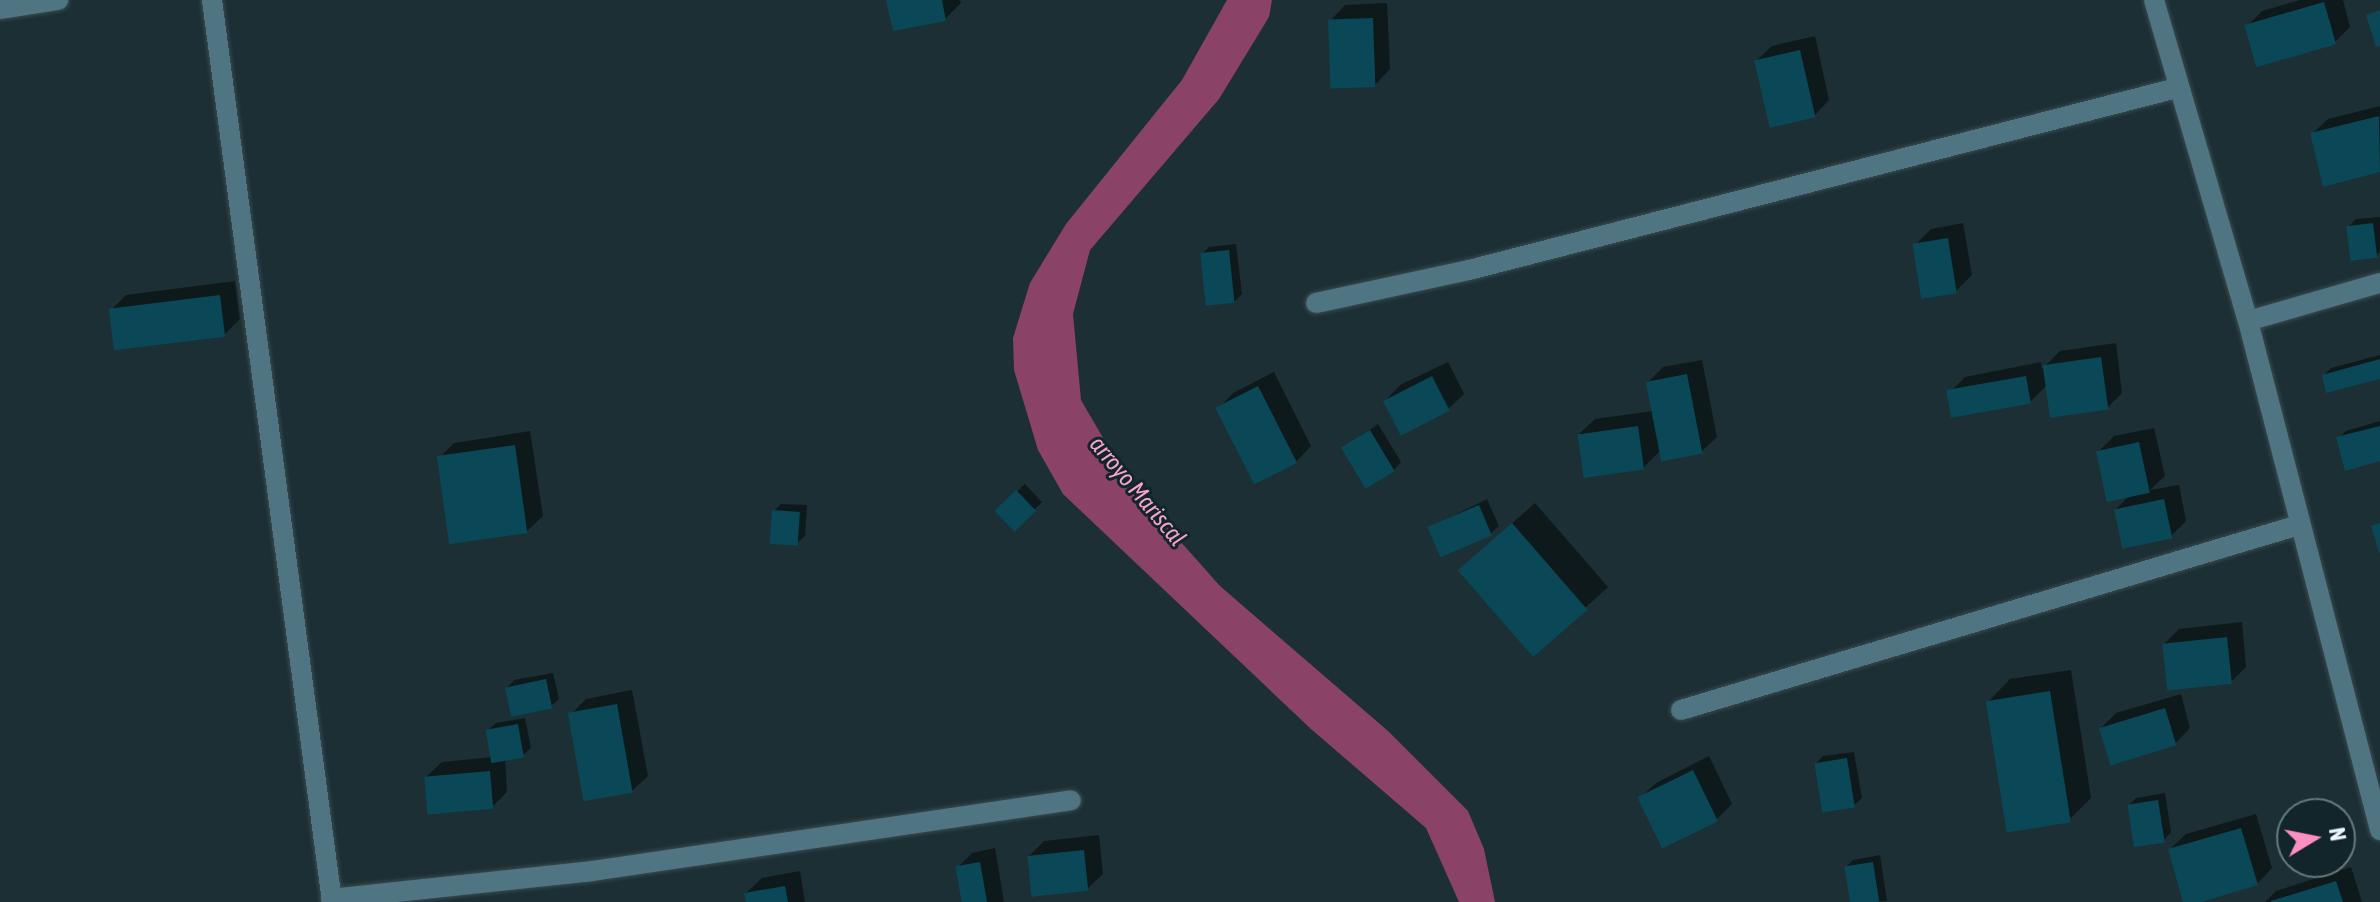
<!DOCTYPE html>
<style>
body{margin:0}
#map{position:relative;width:2380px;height:902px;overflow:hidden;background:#1c2f34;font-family:"Asap Condensed",sans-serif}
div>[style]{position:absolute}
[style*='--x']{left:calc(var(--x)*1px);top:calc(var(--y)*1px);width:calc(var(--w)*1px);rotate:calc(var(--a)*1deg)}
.water>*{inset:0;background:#8a4366}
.shadow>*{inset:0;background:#0007;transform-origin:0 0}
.building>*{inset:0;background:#0a4857;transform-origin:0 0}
.roads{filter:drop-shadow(0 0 2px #394b50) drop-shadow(0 0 2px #394b50)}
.minor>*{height:20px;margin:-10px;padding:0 10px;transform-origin:10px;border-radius:10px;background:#4e7581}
span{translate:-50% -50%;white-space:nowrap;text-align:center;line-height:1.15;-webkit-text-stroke:6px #12252a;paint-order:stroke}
.water-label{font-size:24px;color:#f7a4c9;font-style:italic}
.north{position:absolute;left:2276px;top:798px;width:80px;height:80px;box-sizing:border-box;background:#12252a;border:2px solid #68797d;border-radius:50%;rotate:80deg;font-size:22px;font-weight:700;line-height:32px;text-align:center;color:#eaf6fa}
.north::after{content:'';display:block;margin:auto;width:28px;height:36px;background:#fc8fc2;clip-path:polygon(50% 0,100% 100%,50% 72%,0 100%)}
</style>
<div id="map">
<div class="water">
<i style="clip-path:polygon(1227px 0,1272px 0,1269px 17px,1219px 99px,1090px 250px,1073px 314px,1081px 400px,1131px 486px,1220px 586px,1388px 731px,1468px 811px,1484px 849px,1495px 902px,1459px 902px,1426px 828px,1311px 729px,1063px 494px,1038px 450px,1014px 370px,1013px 338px,1030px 283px,1066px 224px,1182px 80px)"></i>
</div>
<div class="shadow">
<i style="clip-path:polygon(888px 0,960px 0,961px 3px,945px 19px)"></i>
<i style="clip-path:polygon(2300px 0,2343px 0,2350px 27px,2335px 42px,2247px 26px,2262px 11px)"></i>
<i style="clip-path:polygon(1387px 3px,1390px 69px,1375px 85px,1330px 21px,1345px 5px)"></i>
<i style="clip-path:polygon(1815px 36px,1829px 100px,1814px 116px,1756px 61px,1772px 46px)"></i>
<i style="clip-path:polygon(2380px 106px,2380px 170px,2325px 184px,2312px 134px,2328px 119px)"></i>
<i style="clip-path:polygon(2380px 217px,2380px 252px,2376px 256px,2348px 227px,2356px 219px)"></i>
<i style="clip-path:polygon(1963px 223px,1972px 275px,1956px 291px,1916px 244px,1931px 229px)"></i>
<i style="clip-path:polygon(1236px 244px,1242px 294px,1234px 302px,1202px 254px,1209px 247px)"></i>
<i style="clip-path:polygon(235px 281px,240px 319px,224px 335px,111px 310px,126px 295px)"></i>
<i style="clip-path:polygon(2116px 343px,2122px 393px,2107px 408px,2047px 385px,2030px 402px,1949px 393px,1965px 377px,2041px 362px,2042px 369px,2060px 351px)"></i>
<i style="clip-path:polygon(2380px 355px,2380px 377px,2324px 375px,2331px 368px)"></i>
<i style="clip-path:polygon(1702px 360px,1717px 437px,1701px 452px,1660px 451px,1643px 468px,1579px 434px,1595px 419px,1653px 411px,1648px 382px,1663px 367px)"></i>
<i style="clip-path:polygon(1448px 362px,1464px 394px,1448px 409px,1385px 401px,1400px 385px)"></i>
<i style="clip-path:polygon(1274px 372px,1311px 446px,1296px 462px,1218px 409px,1233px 393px)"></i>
<i style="clip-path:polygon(2380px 421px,2380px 459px,2338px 438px,2346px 431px)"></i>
<i style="clip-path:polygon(1378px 424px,1401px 462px,1394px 470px,1343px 448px)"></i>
<i style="clip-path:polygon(2154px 428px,2165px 476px,2150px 490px,2179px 485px,2186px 521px,2171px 536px,2116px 509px,2130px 495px,2099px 451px,2114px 436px)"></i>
<i style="clip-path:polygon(530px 431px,543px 516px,527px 531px,439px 458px,454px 443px)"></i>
<i style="left:1025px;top:484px;width:25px;height:38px;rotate:47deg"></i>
<i style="clip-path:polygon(1487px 499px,1499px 526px,1491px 533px,1431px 527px)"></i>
<i style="clip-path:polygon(1535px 503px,1608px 587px,1535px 654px,1483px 549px)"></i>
<i style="clip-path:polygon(781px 504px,807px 505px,805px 536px,797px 543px,774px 511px)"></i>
<i style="clip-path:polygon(2242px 622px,2246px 667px,2231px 682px,2164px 644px,2179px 629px)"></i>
<i style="clip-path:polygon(2071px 670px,2091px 798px,2069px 820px,1989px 701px,2010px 679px)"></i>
<i style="clip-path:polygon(553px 673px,559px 699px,551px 706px,507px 688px,514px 680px)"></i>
<i style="clip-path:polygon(632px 690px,648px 776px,632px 791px,571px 714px,586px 699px)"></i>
<i style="clip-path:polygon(2181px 694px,2190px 728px,2175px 744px,2101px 728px,2116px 713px)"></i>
<i style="clip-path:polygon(525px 718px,531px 748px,523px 755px,505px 758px,507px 792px,492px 807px,426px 777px,442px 762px,493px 757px,488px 730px,496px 723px)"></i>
<i style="clip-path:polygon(1854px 752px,1862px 798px,1854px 805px,1816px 764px,1823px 756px)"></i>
<i style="clip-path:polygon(1709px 756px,1732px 804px,1717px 819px,1640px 798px,1656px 783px)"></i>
<i style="clip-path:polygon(2165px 793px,2171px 832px,2164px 840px,2129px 805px,2136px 798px)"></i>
<i style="clip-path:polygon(2256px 814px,2272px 868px,2257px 884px,2185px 902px,2170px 849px,2186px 834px)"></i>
<i style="clip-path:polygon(1099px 835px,1103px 874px,1087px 889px,1029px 856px,1044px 841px)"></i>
<i style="clip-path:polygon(995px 848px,1004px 902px,963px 902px,957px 868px,972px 853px)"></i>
<i style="clip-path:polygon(1880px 855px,1887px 901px,1851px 902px,1846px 867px,1853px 860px)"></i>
<i style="clip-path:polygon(2351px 867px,2362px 902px,2265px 902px,2276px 891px)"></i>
<i style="clip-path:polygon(800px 871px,805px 902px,748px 902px,746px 893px,762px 878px)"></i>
</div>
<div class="building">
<i style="clip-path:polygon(886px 0,942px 0,946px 21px,893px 31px)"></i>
<i style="left:2324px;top:2px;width:44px;height:83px;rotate:74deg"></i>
<i style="clip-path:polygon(2380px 10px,2380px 46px,2376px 47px,2366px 15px)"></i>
<i style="left:1373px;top:18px;width:69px;height:45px;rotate:88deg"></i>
<i style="left:1800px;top:50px;width:69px;height:47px;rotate:77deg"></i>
<i style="clip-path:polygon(2379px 116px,2380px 172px,2323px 187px,2310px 133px)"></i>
<i style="left:2373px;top:223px;width:35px;height:27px;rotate:83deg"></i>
<i style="left:1948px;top:238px;width:56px;height:36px;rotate:81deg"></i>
<i style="left:1229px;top:250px;width:53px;height:29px;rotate:84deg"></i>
<i style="left:220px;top:295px;width:42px;height:112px;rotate:83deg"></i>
<i style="left:2101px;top:357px;width:53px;height:59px;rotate:82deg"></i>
<i style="clip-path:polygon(2380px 359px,2380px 379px,2326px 393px,2322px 375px)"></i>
<i style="left:1687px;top:374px;width:81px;height:42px;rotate:79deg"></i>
<i style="left:1432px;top:376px;width:39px;height:55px;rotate:63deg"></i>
<i style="left:2026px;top:376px;width:28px;height:81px;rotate:80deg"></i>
<i style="left:1258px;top:386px;width:86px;height:48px;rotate:63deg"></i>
<i style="left:1638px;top:426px;width:44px;height:61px;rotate:82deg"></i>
<i style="clip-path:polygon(2380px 426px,2380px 461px,2345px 471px,2336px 437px)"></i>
<i style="left:1370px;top:430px;width:48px;height:34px;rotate:59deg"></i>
<i style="left:2139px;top:442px;width:52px;height:44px;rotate:78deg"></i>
<i style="left:515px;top:445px;width:89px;height:79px;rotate:82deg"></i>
<i style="left:1016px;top:490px;width:29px;height:30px;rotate:46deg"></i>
<i style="left:2164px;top:499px;width:40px;height:51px;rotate:78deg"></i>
<i style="left:1479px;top:505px;width:33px;height:56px;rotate:67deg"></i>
<i style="left:772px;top:510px;width:28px;height:34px;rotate:4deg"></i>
<i style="left:1512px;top:523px;width:115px;height:72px;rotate:49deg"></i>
<i style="clip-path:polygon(2380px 523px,2380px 552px,2379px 553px,2371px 526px)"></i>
<i style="left:2227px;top:637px;width:47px;height:65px;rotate:84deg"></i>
<i style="left:546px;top:679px;width:30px;height:42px;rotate:78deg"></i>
<i style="left:2050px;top:691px;width:133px;height:65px;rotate:81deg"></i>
<i style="left:617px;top:704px;width:90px;height:50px;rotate:80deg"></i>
<i style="left:2165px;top:708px;width:39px;height:69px;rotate:73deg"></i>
<i style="left:518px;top:724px;width:34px;height:33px;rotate:80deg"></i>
<i style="left:1847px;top:758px;width:50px;height:33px;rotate:81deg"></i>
<i style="left:1693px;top:770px;width:57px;height:62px;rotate:64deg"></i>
<i style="left:490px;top:771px;width:38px;height:66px;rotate:85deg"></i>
<i style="left:2158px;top:800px;width:43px;height:31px;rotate:81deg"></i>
<i style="clip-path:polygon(2241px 828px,2258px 885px,2201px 902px,2183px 902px,2168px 849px)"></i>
<i style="left:1084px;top:850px;width:41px;height:57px;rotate:84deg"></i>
<i style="left:980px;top:862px;width:41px;height:25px;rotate:80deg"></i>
<i style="left:1873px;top:862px;width:40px;height:29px;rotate:81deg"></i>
<i style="clip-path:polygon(2336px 881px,2343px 902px,2271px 902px,2271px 901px)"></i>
<i style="clip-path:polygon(785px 886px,788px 902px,746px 902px,744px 893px)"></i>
</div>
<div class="roads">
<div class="minor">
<i style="--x:212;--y:0;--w:910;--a:82.42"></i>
<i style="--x:2154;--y:0;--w:334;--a:73.7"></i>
<i style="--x:2248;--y:321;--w:526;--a:75.46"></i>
<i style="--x:0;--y:9;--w:59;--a:-8.8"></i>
<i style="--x:1316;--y:303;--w:157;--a:-12.2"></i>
<i style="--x:1469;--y:270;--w:731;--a:-14.42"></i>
<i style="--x:2248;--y:321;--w:137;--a:-16.1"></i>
<i style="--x:1681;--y:710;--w:645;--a:-16.67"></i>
<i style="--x:331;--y:899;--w:263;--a:-6.1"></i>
<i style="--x:593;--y:871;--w:483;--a:-8.4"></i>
</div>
</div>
<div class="water-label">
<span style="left:1138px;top:491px;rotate:50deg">arroyo Mariscal</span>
</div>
<div class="north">N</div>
</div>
